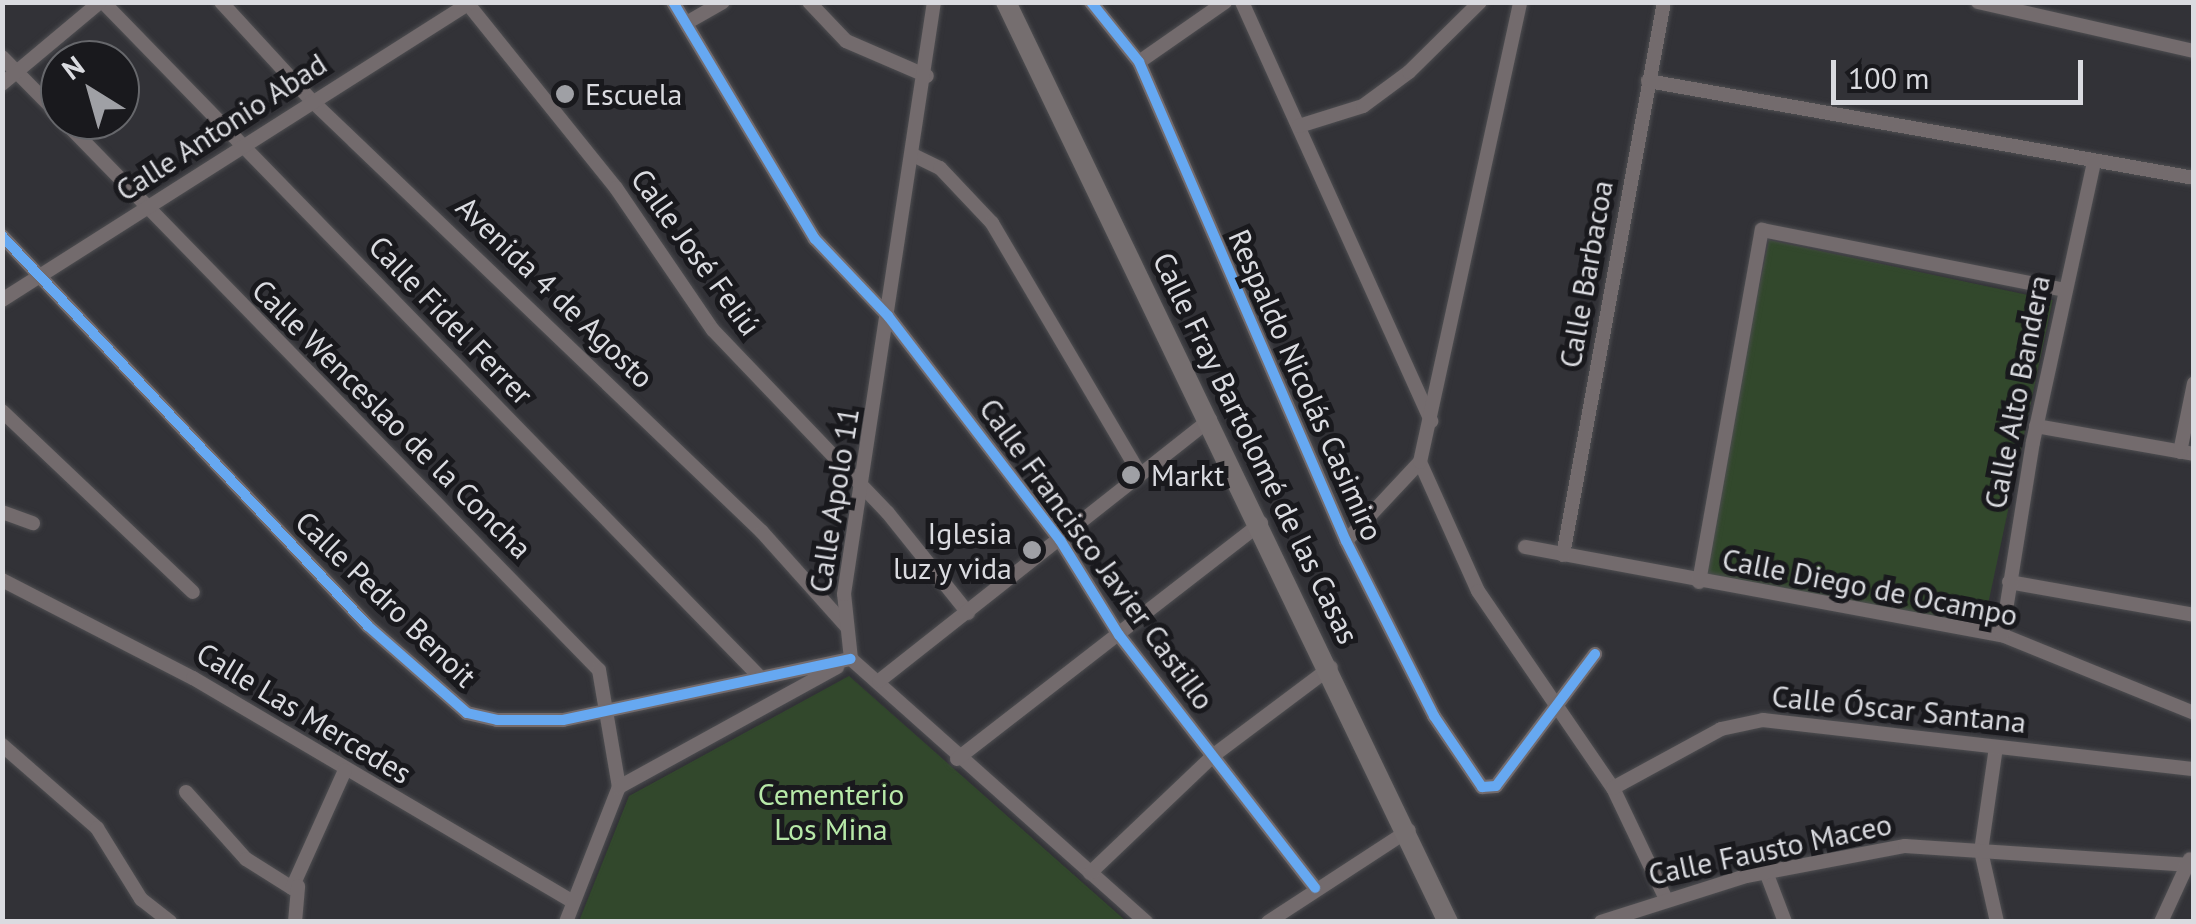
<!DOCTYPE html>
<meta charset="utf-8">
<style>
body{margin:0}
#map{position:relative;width:2196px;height:924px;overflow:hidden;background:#323237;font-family:"PT Sans",sans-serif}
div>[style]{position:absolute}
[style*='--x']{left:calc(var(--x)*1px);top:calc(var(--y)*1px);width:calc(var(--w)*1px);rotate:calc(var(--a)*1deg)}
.green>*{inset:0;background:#32482c;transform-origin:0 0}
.roads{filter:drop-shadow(0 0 2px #4e4e51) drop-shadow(0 0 2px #4e4e51)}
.street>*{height:14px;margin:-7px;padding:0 7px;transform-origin:7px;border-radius:7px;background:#736b6d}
.secondary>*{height:20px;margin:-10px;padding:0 10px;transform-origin:10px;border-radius:10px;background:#756e6f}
.cycleway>*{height:10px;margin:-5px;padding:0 5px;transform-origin:5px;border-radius:5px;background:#66a8f1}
.dots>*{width:28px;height:28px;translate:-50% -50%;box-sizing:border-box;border:5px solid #19191d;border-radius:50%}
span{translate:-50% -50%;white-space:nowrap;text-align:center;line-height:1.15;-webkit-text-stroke:10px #19191d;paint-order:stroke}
.poi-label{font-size:30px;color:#dadbe0}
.left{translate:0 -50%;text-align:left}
.right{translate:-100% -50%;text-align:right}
.street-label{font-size:30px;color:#dadbe0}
.park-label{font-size:30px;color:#b7e9a8}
.frame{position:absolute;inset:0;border:5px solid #dadbe0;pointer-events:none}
.north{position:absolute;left:40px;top:40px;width:100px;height:100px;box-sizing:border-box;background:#19191d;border:2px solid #66676b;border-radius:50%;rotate:323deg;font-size:28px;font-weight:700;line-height:40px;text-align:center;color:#dadbe0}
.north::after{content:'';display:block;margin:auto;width:35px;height:45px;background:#9fa0a5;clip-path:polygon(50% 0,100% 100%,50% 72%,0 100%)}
.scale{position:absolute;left:1831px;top:60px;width:252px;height:45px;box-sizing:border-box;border:5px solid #dadbe0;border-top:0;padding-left:12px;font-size:30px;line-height:35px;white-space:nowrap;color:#dadbe0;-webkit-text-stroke:8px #19191d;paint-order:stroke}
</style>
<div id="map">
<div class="green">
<i style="left:1769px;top:240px;width:290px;height:340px;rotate:12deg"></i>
<i style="clip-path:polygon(849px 676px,1126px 921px,579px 921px,629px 796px)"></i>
</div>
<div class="roads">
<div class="street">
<i style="--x:103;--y:2;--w:941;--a:45.78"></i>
<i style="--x:221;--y:2;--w:134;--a:47.4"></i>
<i style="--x:312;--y:101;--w:623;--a:43.76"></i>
<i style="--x:762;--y:532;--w:126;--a:48.2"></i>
<i style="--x:673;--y:2;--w:276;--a:59.1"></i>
<i style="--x:815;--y:239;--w:106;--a:46.5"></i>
<i style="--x:888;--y:316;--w:282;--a:52.5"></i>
<i style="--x:1060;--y:540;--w:112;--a:58.2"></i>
<i style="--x:1119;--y:635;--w:320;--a:52.2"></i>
<i style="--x:809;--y:2;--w:54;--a:46.5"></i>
<i style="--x:846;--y:41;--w:88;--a:23.4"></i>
<i style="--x:1091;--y:2;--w:77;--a:51.3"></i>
<i style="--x:1139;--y:62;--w:522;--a:66.63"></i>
<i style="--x:1346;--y:541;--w:196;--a:63.3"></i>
<i style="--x:1434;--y:716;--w:86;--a:55.9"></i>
<i style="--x:1482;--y:787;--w:14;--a:-4"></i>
<i style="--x:1496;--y:786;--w:165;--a:-53.1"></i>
<i style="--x:1242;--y:2;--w:460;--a:65.7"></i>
<i style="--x:1978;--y:2;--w:221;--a:12.8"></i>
<i style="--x:468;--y:4;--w:236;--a:51.2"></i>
<i style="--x:616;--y:188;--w:172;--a:55.7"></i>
<i style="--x:713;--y:330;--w:253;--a:46.3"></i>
<i style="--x:888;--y:513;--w:128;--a:51.3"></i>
<i style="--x:688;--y:22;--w:40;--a:-29.7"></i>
<i style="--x:2;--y:57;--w:83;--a:45.5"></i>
<i style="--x:1139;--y:62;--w:105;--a:-34.9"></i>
<i style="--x:1648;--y:81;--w:555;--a:10.07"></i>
<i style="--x:2;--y:84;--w:128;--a:-39.9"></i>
<i style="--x:63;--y:120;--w:768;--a:45.74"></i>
<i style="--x:599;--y:670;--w:119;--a:80.3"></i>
<i style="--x:1299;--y:126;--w:67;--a:-17.4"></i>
<i style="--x:1363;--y:106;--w:57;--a:-36.5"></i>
<i style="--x:1409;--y:72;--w:100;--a:-44.6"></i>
<i style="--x:915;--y:156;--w:28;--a:26"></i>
<i style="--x:940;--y:168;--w:76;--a:46.6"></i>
<i style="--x:992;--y:223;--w:290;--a:59.5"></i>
<i style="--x:2;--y:236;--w:535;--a:46.82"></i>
<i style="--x:368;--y:626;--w:132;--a:41.3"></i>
<i style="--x:467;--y:713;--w:31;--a:13"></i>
<i style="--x:497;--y:720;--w:66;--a:0"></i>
<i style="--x:563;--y:720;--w:294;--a:-12"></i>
<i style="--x:2;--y:300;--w:556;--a:-32.43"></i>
<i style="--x:2;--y:411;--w:263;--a:43.5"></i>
<i style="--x:2036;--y:426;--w:160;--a:10"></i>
<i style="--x:2180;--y:452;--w:70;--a:-78.5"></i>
<i style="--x:1420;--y:462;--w:141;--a:65.8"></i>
<i style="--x:1478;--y:591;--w:239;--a:55.6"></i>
<i style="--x:1613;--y:788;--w:121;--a:64.5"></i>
<i style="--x:2;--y:512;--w:33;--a:20"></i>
<i style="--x:1346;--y:541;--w:108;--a:-46.9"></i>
<i style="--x:1420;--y:462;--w:471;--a:-77.7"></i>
<i style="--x:1525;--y:547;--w:485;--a:10.5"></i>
<i style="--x:2002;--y:635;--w:207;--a:22.1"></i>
<i style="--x:1563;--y:555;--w:562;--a:-79.65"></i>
<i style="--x:2;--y:580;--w:215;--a:27.2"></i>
<i style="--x:193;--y:678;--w:441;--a:30.5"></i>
<i style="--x:1699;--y:582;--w:358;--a:-79.9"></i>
<i style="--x:1762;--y:230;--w:309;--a:11.2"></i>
<i style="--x:2009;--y:582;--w:188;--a:10.1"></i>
<i style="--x:2002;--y:635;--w:195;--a:-80.9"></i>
<i style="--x:2033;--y:442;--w:287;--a:-77.7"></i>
<i style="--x:851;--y:659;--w:65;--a:-96.1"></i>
<i style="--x:844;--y:594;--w:599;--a:-81.36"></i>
<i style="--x:851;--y:659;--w:395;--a:41.7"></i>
<i style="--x:879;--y:681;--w:422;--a:-38.3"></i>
<i style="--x:2;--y:745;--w:126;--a:41.1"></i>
<i style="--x:97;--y:828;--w:84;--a:58.2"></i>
<i style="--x:141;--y:899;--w:37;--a:38"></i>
<i style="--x:1996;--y:747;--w:105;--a:98.2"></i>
<i style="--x:1981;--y:851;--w:73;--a:77.3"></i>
<i style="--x:957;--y:759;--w:385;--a:-37.8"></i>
<i style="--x:1613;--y:788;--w:123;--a:-28.6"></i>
<i style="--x:1721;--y:729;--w:43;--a:-12.1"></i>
<i style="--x:1763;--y:720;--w:434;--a:6.5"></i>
<i style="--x:186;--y:792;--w:90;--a:48.2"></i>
<i style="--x:246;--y:859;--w:54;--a:32.2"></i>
<i style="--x:292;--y:888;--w:129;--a:-65.8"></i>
<i style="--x:1766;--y:872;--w:53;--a:69.2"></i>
<i style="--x:1090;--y:873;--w:171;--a:-43.6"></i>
<i style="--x:1214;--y:755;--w:146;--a:-36.9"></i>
<i style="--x:295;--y:922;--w:36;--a:-85"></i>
<i style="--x:566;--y:922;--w:145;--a:-68.6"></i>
<i style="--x:619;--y:787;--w:249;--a:-28.8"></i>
<i style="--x:1268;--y:922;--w:168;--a:-33.1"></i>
<i style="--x:1601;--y:922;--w:152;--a:-17.6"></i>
<i style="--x:1746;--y:876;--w:162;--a:-10.7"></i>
<i style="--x:1905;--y:846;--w:290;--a:3.8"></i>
<i style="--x:2161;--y:922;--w:69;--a:-65.3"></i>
</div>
<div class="secondary">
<i style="--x:1006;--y:2;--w:1021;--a:64.34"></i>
</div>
</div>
<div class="cycleway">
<i style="--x:673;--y:2;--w:276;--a:59.1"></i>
<i style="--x:815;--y:239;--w:106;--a:46.5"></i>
<i style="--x:888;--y:316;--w:282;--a:52.5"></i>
<i style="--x:1060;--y:540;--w:112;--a:58.2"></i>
<i style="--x:1119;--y:635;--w:320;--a:52.2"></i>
<i style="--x:1091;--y:2;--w:77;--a:51.3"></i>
<i style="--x:1139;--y:62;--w:522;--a:66.63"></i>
<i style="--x:1346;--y:541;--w:196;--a:63.3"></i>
<i style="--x:1434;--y:716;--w:86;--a:55.9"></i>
<i style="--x:1482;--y:787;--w:14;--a:-4"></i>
<i style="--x:1496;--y:786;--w:165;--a:-53.1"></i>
<i style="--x:2;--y:236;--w:535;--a:46.82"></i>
<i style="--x:368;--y:626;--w:132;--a:41.3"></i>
<i style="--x:467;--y:713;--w:31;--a:13"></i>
<i style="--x:497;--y:720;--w:66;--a:0"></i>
<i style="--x:563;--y:720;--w:294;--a:-12"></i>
</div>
<div class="dots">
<i style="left:565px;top:94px;background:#9fa0a5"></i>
<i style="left:1131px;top:475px;background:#9fa0a5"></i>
<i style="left:1032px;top:550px;background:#9fa0a5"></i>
</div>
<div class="poi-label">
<span class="left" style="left:585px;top:94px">Escuela</span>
<span class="left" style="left:1151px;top:475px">Markt</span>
<span class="right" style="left:1012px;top:550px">Iglesia<br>luz y vida</span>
</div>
<div class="street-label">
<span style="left:221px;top:127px;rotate:-33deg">Calle Antonio Abad</span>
<span style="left:696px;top:252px;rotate:54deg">Calle José Feliú</span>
<span style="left:1586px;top:274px;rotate:-80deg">Calle Barbacoa</span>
<span style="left:555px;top:292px;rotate:44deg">Avenida 4 de Agosto</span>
<span style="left:451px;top:320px;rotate:46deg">Calle Fidel Ferrer</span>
<span style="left:1306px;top:385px;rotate:66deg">Respaldo Nicolás Casimiro</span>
<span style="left:2017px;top:392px;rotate:-79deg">Calle Alto Bandera</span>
<span style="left:392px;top:419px;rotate:45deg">Calle Wenceslao de la Concha</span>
<span style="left:1256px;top:448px;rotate:64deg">Calle Fray Bartolomé de las Casas</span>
<span style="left:834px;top:500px;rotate:-81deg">Calle Apolo 11</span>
<span style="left:1097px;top:554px;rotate:54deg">Calle Francisco Javier Castillo</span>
<span style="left:1870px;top:587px;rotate:11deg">Calle Diego de Ocampo</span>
<span style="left:386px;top:599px;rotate:44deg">Calle Pedro Benoit</span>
<span style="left:1899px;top:709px;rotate:6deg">Calle Óscar Santana</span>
<span style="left:304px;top:713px;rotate:31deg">Calle Las Mercedes</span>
<span style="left:1770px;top:849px;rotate:-12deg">Calle Fausto Maceo</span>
</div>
<div class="park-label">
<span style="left:831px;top:811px">Cementerio<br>Los Mina</span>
</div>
<div class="frame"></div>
<div class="north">N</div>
<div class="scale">100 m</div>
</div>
